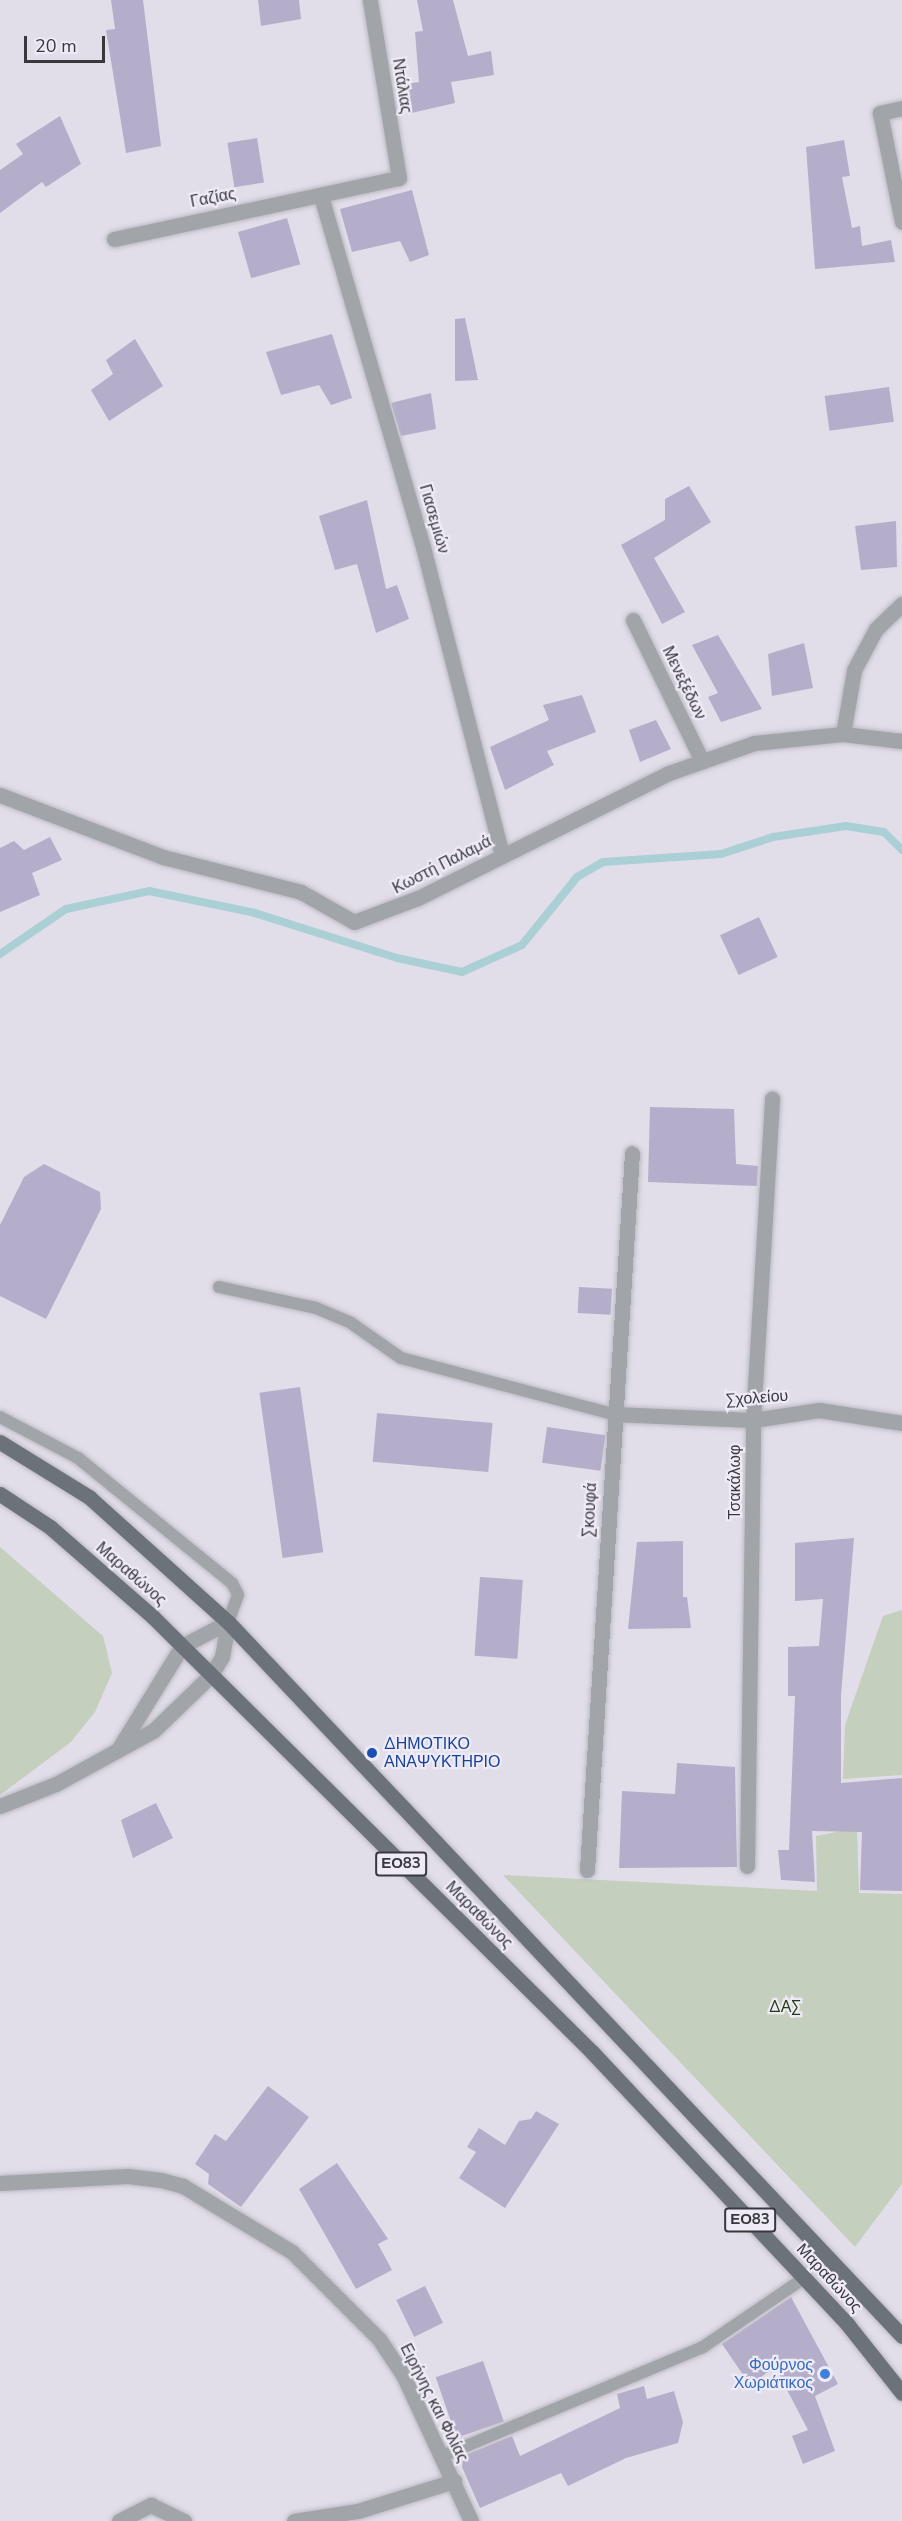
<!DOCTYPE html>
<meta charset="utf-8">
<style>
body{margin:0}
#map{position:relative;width:902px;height:2521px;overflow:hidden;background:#e1dee9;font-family:"Nunito Sans",sans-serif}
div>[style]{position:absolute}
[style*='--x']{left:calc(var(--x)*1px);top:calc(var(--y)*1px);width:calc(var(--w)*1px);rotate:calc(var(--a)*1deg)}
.green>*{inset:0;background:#c4cfbe}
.stream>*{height:8px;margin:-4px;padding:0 4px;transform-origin:4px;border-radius:4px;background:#aad0d5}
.building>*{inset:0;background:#b5aeca;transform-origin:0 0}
.roads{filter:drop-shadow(0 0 2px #bcb9c3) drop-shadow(0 0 2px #bcb9c3)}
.lane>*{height:12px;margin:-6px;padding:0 6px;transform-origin:6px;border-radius:6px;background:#a1a4a8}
.street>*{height:15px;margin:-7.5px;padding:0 7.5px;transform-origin:7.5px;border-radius:7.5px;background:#a1a4a8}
.primary>*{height:15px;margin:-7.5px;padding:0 7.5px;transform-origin:7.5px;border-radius:7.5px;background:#6c7279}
.dots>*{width:16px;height:16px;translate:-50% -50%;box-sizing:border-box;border:3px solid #eeebf6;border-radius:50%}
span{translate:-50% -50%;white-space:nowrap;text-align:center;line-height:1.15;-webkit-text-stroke:4.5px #eeebf6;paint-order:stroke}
.shield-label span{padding:2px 4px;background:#eeebf6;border:2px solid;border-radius:4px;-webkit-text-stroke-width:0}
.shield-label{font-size:15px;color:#39383d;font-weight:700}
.street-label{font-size:16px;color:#39383d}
.transit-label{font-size:16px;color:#164399}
.left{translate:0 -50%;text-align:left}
.park-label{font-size:16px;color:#243b12}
.shop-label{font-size:16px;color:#366cbe}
.right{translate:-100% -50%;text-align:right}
.scale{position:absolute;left:24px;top:36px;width:81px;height:27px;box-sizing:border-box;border:3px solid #39383d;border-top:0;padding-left:8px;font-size:18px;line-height:21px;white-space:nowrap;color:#39383d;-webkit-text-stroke:4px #eeebf6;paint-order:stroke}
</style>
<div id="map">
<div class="green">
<i style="clip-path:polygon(0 1547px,103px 1636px,112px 1673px,95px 1712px,71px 1742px,0 1795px)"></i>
<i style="clip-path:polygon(902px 1610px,902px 1775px,843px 1779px,845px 1725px,883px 1616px)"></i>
<i style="clip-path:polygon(857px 1828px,859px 1893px,902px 1894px,902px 2184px,855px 2247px,503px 1875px,817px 1891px,816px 1836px)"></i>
</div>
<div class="stream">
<i style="--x:0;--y:954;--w:80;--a:-34.3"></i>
<i style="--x:66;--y:909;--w:85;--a:-12.2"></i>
<i style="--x:149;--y:891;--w:108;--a:11.7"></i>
<i style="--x:255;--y:913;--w:149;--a:17.6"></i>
<i style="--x:397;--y:958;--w:66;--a:12.2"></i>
<i style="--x:462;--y:972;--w:66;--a:-24.2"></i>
<i style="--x:522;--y:945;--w:87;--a:-51"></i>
<i style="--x:577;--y:877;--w:30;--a:-30"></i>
<i style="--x:603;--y:862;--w:118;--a:-3.9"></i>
<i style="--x:721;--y:854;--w:55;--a:-18.1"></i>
<i style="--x:773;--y:837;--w:74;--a:-8.6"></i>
<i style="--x:846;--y:826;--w:38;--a:9"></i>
<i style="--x:884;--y:832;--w:25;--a:45"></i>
</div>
<div class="building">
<i style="clip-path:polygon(111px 0,143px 0,161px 146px,126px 153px,106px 30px,115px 29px)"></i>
<i style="clip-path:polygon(258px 0,299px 0,301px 19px,261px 26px)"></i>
<i style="clip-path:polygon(417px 0,453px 0,468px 56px,491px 51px,494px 75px,451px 82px,455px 103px,407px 114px,401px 85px,419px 82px,415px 32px,423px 31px)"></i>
<i style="clip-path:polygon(60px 116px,81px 164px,46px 187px,42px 182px,0 213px,0 170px,23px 154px,16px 144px)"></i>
<i style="left:257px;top:138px;width:45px;height:30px;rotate:81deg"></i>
<i style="clip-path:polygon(844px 140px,850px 176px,842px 177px,852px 228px,860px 226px,862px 246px,891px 240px,895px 262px,815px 269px,806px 147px)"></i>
<i style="clip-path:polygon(412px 190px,429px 255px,410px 262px,400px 241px,352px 252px,340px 209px)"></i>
<i style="left:287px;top:218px;width:48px;height:51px;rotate:74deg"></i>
<i style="clip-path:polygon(465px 318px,478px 380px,455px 381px,455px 319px)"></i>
<i style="clip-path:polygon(332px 334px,352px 398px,331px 405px,319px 385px,281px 395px,266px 352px)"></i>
<i style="clip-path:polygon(135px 339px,163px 386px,109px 421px,91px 390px,113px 374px,106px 360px)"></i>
<i style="left:889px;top:387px;width:35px;height:65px;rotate:82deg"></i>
<i style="clip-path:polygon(431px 393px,436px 429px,401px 436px,391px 403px)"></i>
<i style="clip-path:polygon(689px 486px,711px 522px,654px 558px,685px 612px,662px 624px,621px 545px,665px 520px,665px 499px)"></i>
<i style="clip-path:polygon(367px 500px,386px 589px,397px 585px,409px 619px,376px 633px,357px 564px,335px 570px,319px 516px)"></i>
<i style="clip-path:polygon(896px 521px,897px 567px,861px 570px,855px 526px)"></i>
<i style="clip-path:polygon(718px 635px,762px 709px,721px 722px,708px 697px,718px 693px,692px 645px)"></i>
<i style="clip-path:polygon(804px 643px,813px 688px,772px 696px,768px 654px)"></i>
<i style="clip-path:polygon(582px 695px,596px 732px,547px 751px,554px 765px,505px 790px,490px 747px,549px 720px,543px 705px)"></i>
<i style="clip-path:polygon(656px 720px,671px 749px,640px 762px,629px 730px)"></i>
<i style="clip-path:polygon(50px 837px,62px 860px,32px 873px,40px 895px,0 912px,0 848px,14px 841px,24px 850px)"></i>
<i style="left:759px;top:917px;width:44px;height:43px;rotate:65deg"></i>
<i style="clip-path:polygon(650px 1107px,734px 1109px,736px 1164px,758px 1166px,757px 1186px,648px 1182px)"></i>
<i style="clip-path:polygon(44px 1164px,100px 1192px,101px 1209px,46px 1319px,0 1296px,0 1225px,24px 1177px)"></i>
<i style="left:579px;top:1287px;width:33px;height:26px;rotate:3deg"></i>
<i style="left:300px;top:1387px;width:167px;height:41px;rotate:82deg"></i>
<i style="left:377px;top:1413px;width:116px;height:49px;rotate:5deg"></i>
<i style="left:547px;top:1427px;width:59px;height:36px;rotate:8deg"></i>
<i style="clip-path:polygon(854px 1538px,841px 1695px,841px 1783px,902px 1778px,902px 1891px,860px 1890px,862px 1832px,812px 1831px,815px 1882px,781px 1880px,778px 1850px,789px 1850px,795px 1696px,788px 1696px,788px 1647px,819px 1646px,823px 1599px,795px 1601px,795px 1543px)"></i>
<i style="clip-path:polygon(683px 1541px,683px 1597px,687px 1597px,691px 1628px,628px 1629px,637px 1542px)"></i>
<i style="left:480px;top:1577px;width:43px;height:79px;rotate:4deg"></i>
<i style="clip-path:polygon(677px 1763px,735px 1767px,737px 1867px,619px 1868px,622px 1791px,675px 1794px)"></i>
<i style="clip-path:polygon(156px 1803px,173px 1838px,133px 1858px,121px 1820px)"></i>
<i style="clip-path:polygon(268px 2086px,309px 2117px,241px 2207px,208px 2184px,209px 2174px,195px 2164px,215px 2134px,226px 2141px)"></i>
<i style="clip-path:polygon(536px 2111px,559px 2124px,505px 2208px,459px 2178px,476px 2152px,467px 2147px,479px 2128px,505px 2145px,519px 2121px,531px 2119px)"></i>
<i style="clip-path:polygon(337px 2163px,388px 2239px,378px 2244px,392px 2270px,356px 2289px,299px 2189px)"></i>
<i style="left:425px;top:2286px;width:41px;height:32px;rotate:64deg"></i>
<i style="clip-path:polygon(791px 2297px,838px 2384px,815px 2396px,835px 2451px,803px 2464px,792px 2436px,808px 2430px,775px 2367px,750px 2385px,722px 2344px)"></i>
<i style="left:483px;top:2361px;width:64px;height:50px;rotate:71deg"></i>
<i style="clip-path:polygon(644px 2386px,647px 2399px,674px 2391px,683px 2422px,678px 2443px,626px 2458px,568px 2486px,561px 2473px,480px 2508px,462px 2467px,463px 2456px,512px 2436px,520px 2456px,620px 2408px,617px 2394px)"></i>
</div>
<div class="roads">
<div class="lane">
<i style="--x:219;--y:1287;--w:99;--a:12.2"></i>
<i style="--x:316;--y:1308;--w:38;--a:23"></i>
<i style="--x:351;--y:1323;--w:61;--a:35"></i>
<i style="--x:401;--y:1358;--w:219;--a:14.8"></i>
<i style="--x:0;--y:1417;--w:88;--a:27.7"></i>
<i style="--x:78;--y:1458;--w:198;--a:39.1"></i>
<i style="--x:232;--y:1583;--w:13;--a:63"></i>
<i style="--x:238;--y:1595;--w:29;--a:110"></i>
<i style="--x:440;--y:2457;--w:285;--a:-22.7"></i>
<i style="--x:703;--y:2347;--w:122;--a:-34.3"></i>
</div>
<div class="street">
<i style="--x:902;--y:108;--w:23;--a:167"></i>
<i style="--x:880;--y:113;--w:111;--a:78.6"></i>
<i style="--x:321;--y:196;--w:366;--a:73.8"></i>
<i style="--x:423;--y:547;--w:318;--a:75.6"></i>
<i style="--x:114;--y:239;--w:291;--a:-12.1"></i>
<i style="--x:399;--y:178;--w:180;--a:-99.3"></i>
<i style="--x:633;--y:620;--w:157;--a:63.9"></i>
<i style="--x:843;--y:734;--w:65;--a:-80.2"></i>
<i style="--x:854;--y:670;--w:47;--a:-61.8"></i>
<i style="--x:876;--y:629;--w:36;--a:-44"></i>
<i style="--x:0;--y:795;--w:174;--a:20.8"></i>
<i style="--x:163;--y:857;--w:142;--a:14.2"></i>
<i style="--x:301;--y:892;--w:61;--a:29.5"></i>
<i style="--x:354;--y:922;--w:68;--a:-20.6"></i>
<i style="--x:418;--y:898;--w:280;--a:-26.5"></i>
<i style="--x:669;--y:773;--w:90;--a:-19.4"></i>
<i style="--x:754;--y:743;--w:89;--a:-5.8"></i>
<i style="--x:843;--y:734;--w:59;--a:6.8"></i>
<i style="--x:613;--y:1414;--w:140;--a:2.5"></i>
<i style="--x:753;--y:1420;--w:67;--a:-8.6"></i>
<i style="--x:819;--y:1410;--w:84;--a:8.9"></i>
<i style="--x:0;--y:1806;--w:60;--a:-21.4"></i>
<i style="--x:56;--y:1784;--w:111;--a:-28.7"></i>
<i style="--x:153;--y:1731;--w:81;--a:-44"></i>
<i style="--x:211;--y:1675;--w:21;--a:-59"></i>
<i style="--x:222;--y:1657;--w:36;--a:-80"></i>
<i style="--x:228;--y:1622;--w:52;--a:152.4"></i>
<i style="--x:182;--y:1646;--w:120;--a:121.7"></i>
<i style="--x:747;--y:1866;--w:446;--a:-89.2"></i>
<i style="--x:753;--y:1420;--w:322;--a:-86.6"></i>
<i style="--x:587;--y:1870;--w:718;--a:-86.41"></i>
<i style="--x:0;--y:2183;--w:128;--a:-3.1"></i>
<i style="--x:128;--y:2176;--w:33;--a:7"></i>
<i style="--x:161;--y:2180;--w:23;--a:15"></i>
<i style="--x:183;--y:2186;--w:127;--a:31.2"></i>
<i style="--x:292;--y:2252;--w:123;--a:45"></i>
<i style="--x:379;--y:2339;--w:43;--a:56.3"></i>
<i style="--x:403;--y:2375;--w:161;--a:65"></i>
<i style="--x:119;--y:2521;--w:36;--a:-27"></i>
<i style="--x:151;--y:2505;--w:37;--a:26"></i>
<i style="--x:294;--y:2521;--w:65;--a:-8.9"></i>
<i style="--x:358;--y:2511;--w:101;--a:-17.4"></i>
</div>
<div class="primary">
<i style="--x:0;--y:1442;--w:105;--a:31.7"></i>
<i style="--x:89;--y:1497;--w:187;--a:42"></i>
<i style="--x:228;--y:1622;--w:982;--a:46.65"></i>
<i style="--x:0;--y:1494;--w:60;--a:33.4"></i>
<i style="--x:50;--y:1527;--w:137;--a:41.1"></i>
<i style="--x:153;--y:1617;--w:618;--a:44.74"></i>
<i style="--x:592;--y:2052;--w:374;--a:46.8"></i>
<i style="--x:848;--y:2325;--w:87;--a:51.5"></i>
</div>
</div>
<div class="dots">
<i style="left:372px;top:1753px;background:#1a4fb4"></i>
<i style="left:825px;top:2374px;background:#3f7fe0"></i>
</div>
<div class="shield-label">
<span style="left:401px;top:1864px">ΕΟ83</span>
<span style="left:750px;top:2220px">ΕΟ83</span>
</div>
<div class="street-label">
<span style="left:402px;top:86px;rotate:81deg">Ντάλιας</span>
<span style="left:213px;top:198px;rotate:-11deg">Γαζίας</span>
<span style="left:434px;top:519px;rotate:74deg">Γιασεμιών</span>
<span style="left:684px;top:683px;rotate:64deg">Μενεξέδων</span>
<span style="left:442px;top:865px;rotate:-27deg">Κωστή Παλαμά</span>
<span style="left:757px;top:1398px;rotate:-4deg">Σχολείου</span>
<span style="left:735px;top:1482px;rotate:-90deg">Τσακάλωφ</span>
<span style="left:590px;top:1510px;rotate:-87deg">Σκουφά</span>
<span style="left:131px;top:1574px;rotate:41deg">Μαραθώνος</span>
<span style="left:479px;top:1915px;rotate:45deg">Μαραθώνος</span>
<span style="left:829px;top:2278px;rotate:47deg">Μαραθώνος</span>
<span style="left:434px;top:2403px;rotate:63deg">Ειρήνης και Φιλίας</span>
</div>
<div class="transit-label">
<span class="left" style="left:384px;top:1753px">ΔΗΜΟΤΙΚΟ<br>ΑΝΑΨΥΚΤΗΡΙΟ</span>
</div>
<div class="park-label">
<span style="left:785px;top:2007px">ΔΑΣ</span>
</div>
<div class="shop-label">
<span class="right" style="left:813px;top:2374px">Φούρνος<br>Χωριάτικος</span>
</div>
<div class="scale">20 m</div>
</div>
